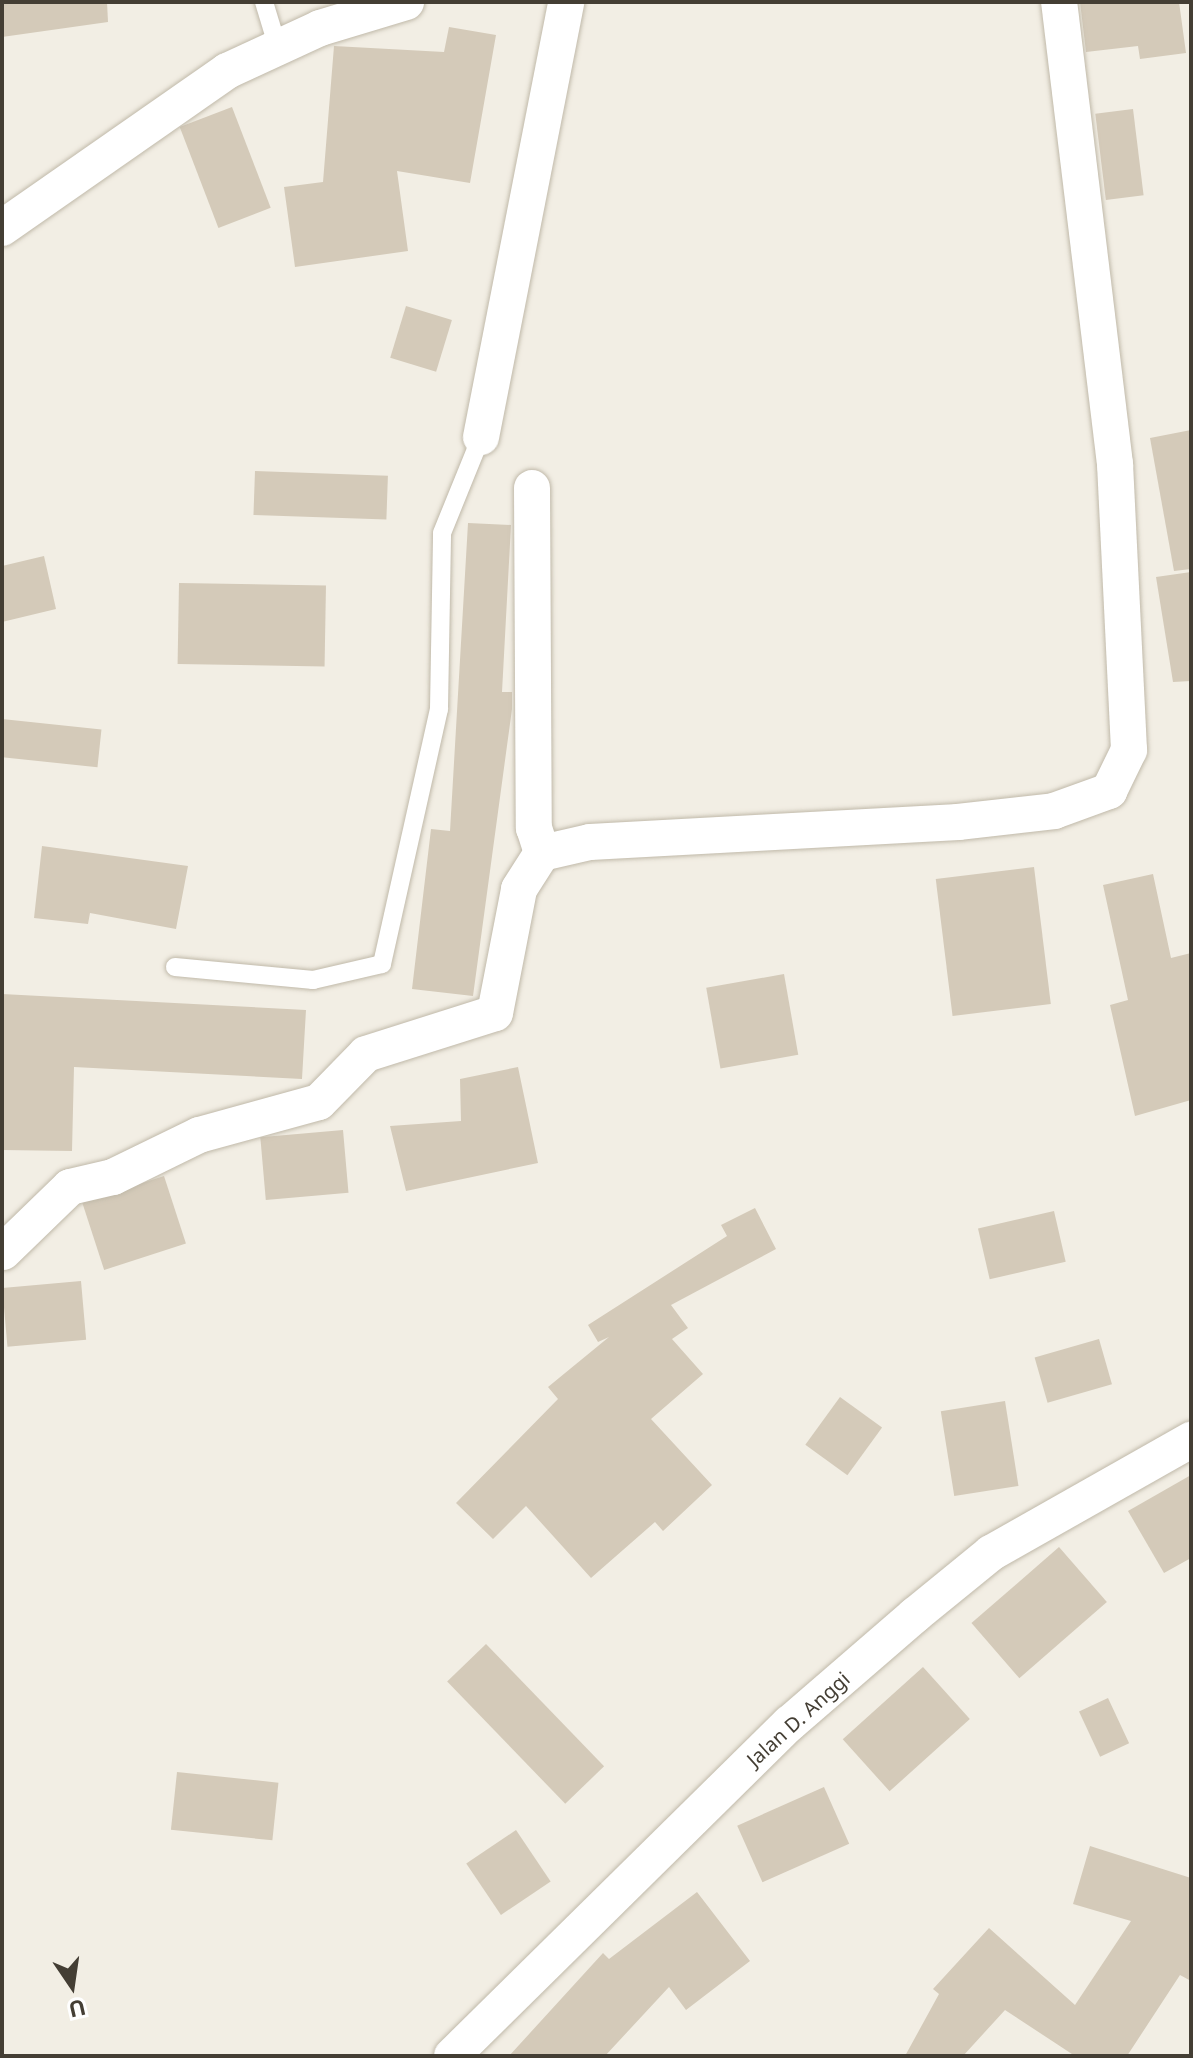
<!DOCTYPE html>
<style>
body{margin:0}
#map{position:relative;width:1193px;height:2058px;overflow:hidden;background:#f2eee4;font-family:"Noto Sans",sans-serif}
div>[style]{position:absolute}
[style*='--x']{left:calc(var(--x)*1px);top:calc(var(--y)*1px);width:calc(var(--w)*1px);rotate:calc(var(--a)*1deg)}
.building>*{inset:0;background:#d4cab9;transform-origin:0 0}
.roads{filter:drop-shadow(0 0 2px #c0b9a9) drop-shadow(0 0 2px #c0b9a9)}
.service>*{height:18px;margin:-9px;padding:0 9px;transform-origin:9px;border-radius:9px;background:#fff}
.minor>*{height:36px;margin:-18px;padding:0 18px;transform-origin:18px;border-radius:18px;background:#fff}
span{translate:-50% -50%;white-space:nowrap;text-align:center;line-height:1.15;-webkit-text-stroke:6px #fff;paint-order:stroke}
.street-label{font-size:20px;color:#443e34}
.frame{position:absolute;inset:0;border:4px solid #443e34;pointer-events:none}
.north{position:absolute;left:32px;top:1946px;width:80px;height:80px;-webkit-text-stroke:6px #fff;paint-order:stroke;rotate:167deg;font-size:22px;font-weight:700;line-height:32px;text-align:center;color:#443e34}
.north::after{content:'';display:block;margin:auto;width:28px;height:36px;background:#443e34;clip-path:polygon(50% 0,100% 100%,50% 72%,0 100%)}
</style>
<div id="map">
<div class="building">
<i style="clip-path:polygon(2px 2px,107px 2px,108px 22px,2px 37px)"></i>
<i style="clip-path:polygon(1080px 2px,1179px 2px,1186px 53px,1140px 59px,1138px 46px,1086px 52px)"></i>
<i style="clip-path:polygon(449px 27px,496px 35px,470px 183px,397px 171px,408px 251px,295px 267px,284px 187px,323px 182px,334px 46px,444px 52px)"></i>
<i style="left:232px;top:107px;width:108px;height:56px;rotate:69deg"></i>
<i style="left:1133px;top:109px;width:87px;height:38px;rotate:83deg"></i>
<i style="left:406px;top:306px;width:48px;height:54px;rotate:17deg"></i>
<i style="clip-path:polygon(1191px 430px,1191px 569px,1174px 571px,1150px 438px)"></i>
<i style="left:255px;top:471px;width:133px;height:44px;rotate:2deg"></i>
<i style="clip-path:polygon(468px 523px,511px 525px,502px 692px,512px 692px,512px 709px,473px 996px,412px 989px,431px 829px,450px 831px)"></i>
<i style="clip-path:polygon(44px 556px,56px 609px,2px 622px,2px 566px)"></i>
<i style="clip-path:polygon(1191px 572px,1191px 681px,1173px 682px,1156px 577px)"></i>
<i style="left:179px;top:583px;width:147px;height:81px;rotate:1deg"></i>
<i style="left:2px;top:719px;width:100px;height:38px;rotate:6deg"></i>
<i style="clip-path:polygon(42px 846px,188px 866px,176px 929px,90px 913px,88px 924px,34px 918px)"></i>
<i style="left:1034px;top:867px;width:138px;height:99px;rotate:83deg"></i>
<i style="clip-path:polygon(1153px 874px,1171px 958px,1191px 953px,1191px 1100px,1135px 1116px,1110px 1005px,1128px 1000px,1103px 885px)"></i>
<i style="left:784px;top:974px;width:82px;height:79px;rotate:80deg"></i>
<i style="clip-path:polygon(2px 994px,306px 1010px,302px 1079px,74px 1067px,72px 1151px,2px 1150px)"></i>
<i style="clip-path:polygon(518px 1067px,538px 1163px,406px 1191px,390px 1126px,461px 1121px,460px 1079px)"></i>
<i style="left:343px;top:1130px;width:63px;height:83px;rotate:85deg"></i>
<i style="left:164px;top:1176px;width:71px;height:86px;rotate:72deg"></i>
<i style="clip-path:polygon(755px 1208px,776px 1249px,671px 1305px,688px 1328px,672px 1339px,703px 1374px,651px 1419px,712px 1485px,663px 1531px,655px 1522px,591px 1578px,526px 1506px,493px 1539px,456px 1503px,558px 1399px,548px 1387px,609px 1337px,598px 1342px,588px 1325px,727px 1236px,721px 1225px)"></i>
<i style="left:1054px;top:1211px;width:52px;height:78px;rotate:77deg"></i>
<i style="left:81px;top:1281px;width:59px;height:79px;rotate:85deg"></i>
<i style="left:1099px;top:1339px;width:47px;height:67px;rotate:74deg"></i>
<i style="left:840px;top:1397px;width:52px;height:59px;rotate:36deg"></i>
<i style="left:1005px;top:1401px;width:86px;height:65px;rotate:81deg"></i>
<i style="clip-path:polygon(1191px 1475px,1191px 1558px,1164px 1573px,1128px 1511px)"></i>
<i style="left:1059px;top:1547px;width:73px;height:116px;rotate:49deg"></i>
<i style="left:486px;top:1644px;width:170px;height:54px;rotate:46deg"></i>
<i style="left:923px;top:1667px;width:70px;height:108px;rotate:48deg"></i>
<i style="left:1108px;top:1698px;width:50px;height:32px;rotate:65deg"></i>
<i style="left:177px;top:1772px;width:102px;height:58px;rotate:6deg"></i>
<i style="left:824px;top:1787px;width:62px;height:95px;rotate:66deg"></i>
<i style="left:516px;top:1830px;width:62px;height:60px;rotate:56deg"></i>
<i style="clip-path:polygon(1090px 1846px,1191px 1878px,1191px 1981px,1180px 1975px,1127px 2056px,1075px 2056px,1005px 2010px,963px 2056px,905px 2056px,939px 1994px,933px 1989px,989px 1928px,1075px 2005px,1131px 1921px,1073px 1904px)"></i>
<i style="clip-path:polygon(697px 1892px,750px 1961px,686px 2010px,669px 1987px,605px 2056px,509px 2056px,603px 1953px,609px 1959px)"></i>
</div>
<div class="roads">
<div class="service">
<i style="--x:264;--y:2;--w:48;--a:73.1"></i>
<i style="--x:175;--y:967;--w:139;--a:5.4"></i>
<i style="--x:313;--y:980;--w:71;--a:-13.1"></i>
<i style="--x:382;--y:964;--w:261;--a:-77.4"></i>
<i style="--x:439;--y:709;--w:176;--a:-89"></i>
<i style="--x:442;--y:533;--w:104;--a:-67.9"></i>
</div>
<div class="minor">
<i style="--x:2;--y:228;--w:274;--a:-34.9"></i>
<i style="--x:227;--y:71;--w:102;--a:-24.8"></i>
<i style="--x:320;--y:28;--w:90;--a:-16.8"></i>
<i style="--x:481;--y:437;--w:443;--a:-78.9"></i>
<i style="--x:532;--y:488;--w:340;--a:89.7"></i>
<i style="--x:534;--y:828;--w:26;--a:72"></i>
<i style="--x:3;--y:1252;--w:93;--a:-44.1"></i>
<i style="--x:70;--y:1187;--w:44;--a:-13.1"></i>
<i style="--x:113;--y:1177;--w:96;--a:-26"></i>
<i style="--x:199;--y:1135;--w:124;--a:-15.4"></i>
<i style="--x:319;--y:1102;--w:67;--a:-45.6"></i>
<i style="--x:366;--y:1054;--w:135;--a:-17.6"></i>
<i style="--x:495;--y:1013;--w:126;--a:-79"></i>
<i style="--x:519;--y:889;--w:43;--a:-57.4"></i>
<i style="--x:542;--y:853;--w:49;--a:-12.9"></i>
<i style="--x:590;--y:842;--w:369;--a:-3.1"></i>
<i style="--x:958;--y:822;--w:97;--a:-6.5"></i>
<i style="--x:1054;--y:811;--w:59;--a:-20"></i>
<i style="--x:1109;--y:791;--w:46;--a:-64"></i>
<i style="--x:1129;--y:750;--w:286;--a:-92.8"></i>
<i style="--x:1115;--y:464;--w:465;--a:-96.9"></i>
<i style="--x:452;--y:2056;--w:474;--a:-44.6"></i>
<i style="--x:790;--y:1723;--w:165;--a:-40.8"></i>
<i style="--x:915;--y:1615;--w:98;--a:-39.2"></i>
<i style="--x:991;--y:1553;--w:230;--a:-29.5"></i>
</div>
</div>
<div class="street-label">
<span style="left:798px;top:1719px;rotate:-42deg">Jalan D. Anggi</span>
</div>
<div class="frame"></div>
<div class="north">U</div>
</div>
